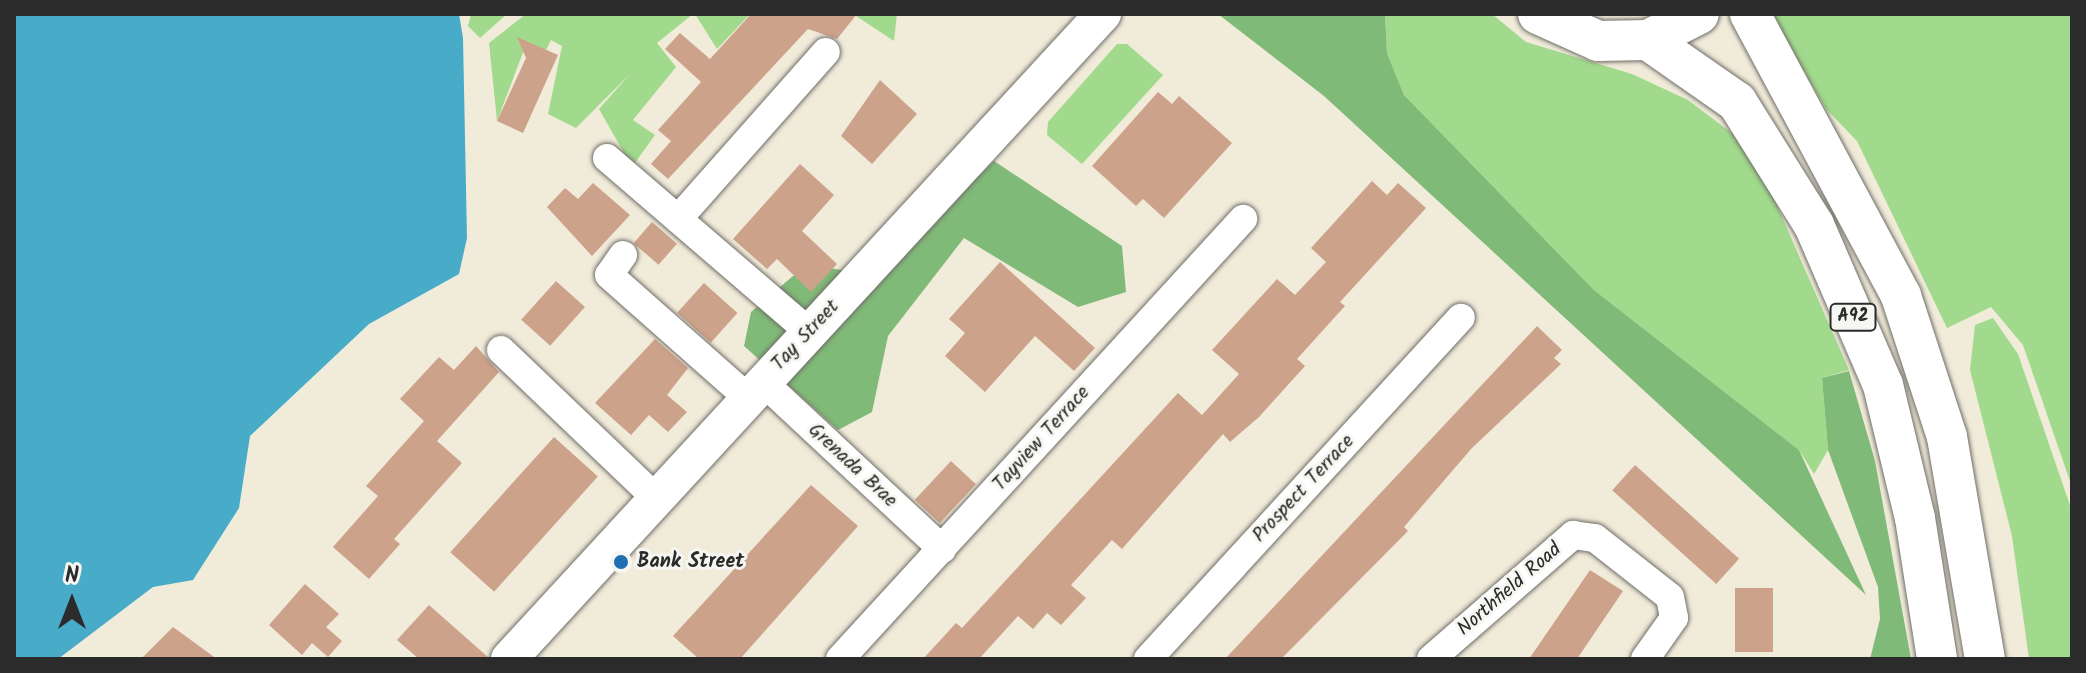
<!DOCTYPE html>
<style>
body{margin:0}
#map{position:relative;width:2086px;height:673px;overflow:hidden;background:#f1ebda;font-family:Kalam,sans-serif}
div>[style]{position:absolute}
[style*='--x']{left:calc(var(--x)*1px);top:calc(var(--y)*1px);width:calc(var(--w)*1px);rotate:calc(var(--a)*1deg)}
.green>*{inset:0;background:#a1da8c}
.forest>*{inset:0;background:#80ba78}
.water>*{inset:0;background:#48abc7}
.building>*{inset:0;background:#cda28b;transform-origin:0 0}
.roads{filter:drop-shadow(0 0 2px #706e68) drop-shadow(0 0 2px #706e68)}
.minor>*{height:28px;margin:-14px;padding:0 14px;transform-origin:14px;border-radius:14px;background:#fff}
.major>*{height:36px;margin:-18px;padding:0 18px;transform-origin:18px;border-radius:18px;background:#fff}
.highway>*{height:40px;margin:-20px;padding:0 20px;transform-origin:20px;border-radius:20px;background:#fff}
.dots>*{width:22px;height:22px;translate:-50% -50%;box-sizing:border-box;border:4px solid #f6f6f2;border-radius:50%}
span{translate:-50% -50%;white-space:nowrap;text-align:center;line-height:1.15;-webkit-text-stroke:6px #f6f6f2;paint-order:stroke}
.shield-label span{padding:2px 6px;background:#f6f6f2;border:2px solid;border-radius:6px;-webkit-text-stroke-width:0}
.shield-label{font-size:18px;color:#2b2b2b;font-weight:700}
.street-label{font-size:20px;color:#2b2b2b}
.poi-label{font-size:20px;color:#2b2b2b;font-weight:700}
.left{translate:0 -50%;text-align:left}
.frame{position:absolute;inset:0;border:16px solid #2b2b2b;pointer-events:none}
.north{position:absolute;left:32px;top:561px;width:80px;height:80px;-webkit-text-stroke:6px #f6f6f2;paint-order:stroke;rotate:0deg;font-size:22px;font-weight:700;line-height:32px;text-align:center;color:#2b2b2b}
.north::after{content:'';display:block;margin:auto;width:28px;height:36px;background:#2b2b2b;clip-path:polygon(50% 0,100% 100%,50% 72%,0 100%)}
</style>
<div id="map">
<div class="green">
<i style="clip-path:polygon(471px 14px,507px 14px,480px 38px,468px 26px)"></i>
<i style="clip-path:polygon(526px 14px,693px 14px,657px 43px,676px 67px,633px 120px,655px 135px,632px 167px,599px 109px,630px 74px,576px 128px,548px 114px,562px 46px,551px 40px,546px 50px,527px 42px,497px 121px,489px 43px)"></i>
<i style="clip-path:polygon(695px 14px,750px 14px,717px 49px)"></i>
<i style="clip-path:polygon(853px 14px,897px 14px,894px 41px)"></i>
<i style="clip-path:polygon(1385px 14px,1492px 14px,1526px 42px,1632px 74px,1688px 100px,1733px 134px,1764px 176px,1849px 370px,1822px 378px,1828px 450px,1814px 474px,1799px 450px,1594px 290px,1404px 95px,1387px 53px)"></i>
<i style="clip-path:polygon(1771px 14px,2072px 14px,2072px 487px,2023px 345px,1991px 307px,1947px 328px,1857px 141px,1826px 109px)"></i>
<i style="clip-path:polygon(1117px 44px,1127px 44px,1163px 75px,1082px 164px,1047px 135px,1048px 122px)"></i>
<i style="clip-path:polygon(1993px 318px,2018px 354px,2072px 511px,2072px 659px,2029px 659px,2012px 536px,1970px 370px,1975px 325px)"></i>
</div>
<div class="forest">
<i style="clip-path:polygon(1218px 14px,1385px 14px,1387px 53px,1404px 95px,1594px 290px,1799px 450px,1866px 595px,1324px 96px)"></i>
<i style="clip-path:polygon(994px 161px,1122px 246px,1126px 292px,1078px 307px,964px 238px,888px 336px,872px 412px,838px 430px,744px 346px,751px 312px,807px 264px,875px 276px)"></i>
<i style="clip-path:polygon(1849px 371px,1875px 461px,1911px 659px,1870px 659px,1880px 619px,1878px 587px,1828px 450px,1822px 378px)"></i>
</div>
<div class="water">
<i style="clip-path:polygon(14px 14px,459px 14px,463px 38px,467px 238px,459px 274px,369px 324px,250px 436px,239px 508px,193px 580px,153px 587px,58px 659px,14px 659px)"></i>
</div>
<div class="building">
<i style="clip-path:polygon(751px 14px,857px 14px,837px 39px,808px 29px,668px 179px,651px 164px,671px 141px,658px 130px,701px 82px,665px 49px,680px 33px,710px 59px)"></i>
<i style="clip-path:polygon(517px 37px,558px 55px,523px 133px,497px 121px,526px 58px)"></i>
<i style="clip-path:polygon(880px 80px,917px 114px,872px 164px,841px 136px)"></i>
<i style="clip-path:polygon(1158px 92px,1172px 104px,1179px 96px,1232px 143px,1164px 218px,1143px 199px,1136px 206px,1092px 166px)"></i>
<i style="clip-path:polygon(800px 164px,834px 195px,802px 231px,837px 264px,811px 292px,777px 259px,767px 269px,733px 239px)"></i>
<i style="clip-path:polygon(1372px 181px,1387px 195px,1398px 183px,1426px 208px,1340px 302px,1345px 306px,1297px 359px,1305px 366px,1259px 417px,1230px 442px,1223px 434px,1122px 549px,1112px 540px,1071px 585px,1086px 598px,1061px 625px,1047px 613px,1033px 629px,1018px 616px,979px 659px,923px 659px,956px 623px,962px 628px,1178px 393px,1202px 415px,1239px 374px,1212px 350px,1277px 279px,1295px 295px,1326px 262px,1311px 248px)"></i>
<i style="clip-path:polygon(593px 183px,630px 215px,592px 256px,547px 207px,565px 188px,578px 199px)"></i>
<i style="left:652px;top:222px;width:33px;height:28px;rotate:41deg"></i>
<i style="clip-path:polygon(1000px 262px,1095px 348px,1074px 371px,1035px 336px,985px 392px,945px 356px,965px 333px,949px 319px)"></i>
<i style="left:556px;top:281px;width:39px;height:52px;rotate:42deg"></i>
<i style="left:704px;top:283px;width:45px;height:40px;rotate:42deg"></i>
<i style="clip-path:polygon(1537px 326px,1562px 350px,1554px 358px,1561px 364px,1472px 448px,1404px 527px,1408px 531px,1281px 659px,1225px 659px)"></i>
<i style="clip-path:polygon(655px 339px,688px 368px,667px 395px,687px 412px,668px 432px,649px 415px,631px 435px,595px 403px)"></i>
<i style="clip-path:polygon(476px 346px,499px 372px,437px 441px,462px 463px,394px 539px,400px 544px,369px 579px,333px 547px,378px 496px,366px 486px,424px 421px,400px 399px,439px 357px,454px 370px)"></i>
<i style="left:554px;top:437px;width:59px;height:155px;rotate:42deg"></i>
<i style="left:951px;top:461px;width:34px;height:53px;rotate:43deg"></i>
<i style="left:1635px;top:465px;width:140px;height:34px;rotate:42deg"></i>
<i style="clip-path:polygon(811px 485px,858px 526px,740px 659px,699px 659px,673px 636px)"></i>
<i style="clip-path:polygon(1590px 570px,1623px 591px,1577px 659px,1529px 659px)"></i>
<i style="clip-path:polygon(305px 584px,339px 614px,326px 627px,342px 641px,328px 657px,312px 643px,302px 655px,269px 625px)"></i>
<i style="left:1735px;top:588px;width:38px;height:64px"></i>
<i style="clip-path:polygon(429px 605px,489px 658px,489px 659px,419px 659px,397px 640px)"></i>
<i style="clip-path:polygon(173px 627px,217px 659px,141px 659px)"></i>
</div>
<div class="roads">
<div class="minor">
<i style="--x:607;--y:158;--w:267;--a:40.7"></i>
<i style="--x:678;--y:219;--w:223;--a:-48.5"></i>
<i style="--x:623;--y:255;--w:24;--a:125"></i>
<i style="--x:609;--y:275;--w:186;--a:41.5"></i>
<i style="--x:501;--y:350;--w:214;--a:43.7"></i>
<i style="--x:763;--y:382;--w:245;--a:43"></i>
<i style="--x:840;--y:659;--w:597;--a:-47.51"></i>
<i style="--x:1148;--y:659;--w:463;--a:-47.5"></i>
<i style="--x:1431;--y:659;--w:189;--a:-41.1"></i>
<i style="--x:1573;--y:535;--w:22;--a:8"></i>
<i style="--x:1595;--y:538;--w:95;--a:38.2"></i>
<i style="--x:1670;--y:597;--w:21;--a:79"></i>
<i style="--x:1674;--y:618;--w:50;--a:125.3"></i>
</div>
<div class="major">
<i style="--x:509;--y:659;--w:877;--a:-47.36"></i>
</div>
<div class="highway">
<i style="--x:1538;--y:14;--w:66;--a:24.2"></i>
<i style="--x:1598;--y:41;--w:50;--a:-1.1"></i>
<i style="--x:1648;--y:40;--w:57;--a:-27"></i>
<i style="--x:1750;--y:14;--w:320;--a:61.8"></i>
<i style="--x:1901;--y:296;--w:148;--a:71.9"></i>
<i style="--x:1947;--y:437;--w:225;--a:80.3"></i>
<i style="--x:1648;--y:40;--w:108;--a:34.9"></i>
<i style="--x:1737;--y:102;--w:145;--a:58"></i>
<i style="--x:1814;--y:225;--w:174;--a:66.7"></i>
<i style="--x:1883;--y:385;--w:137;--a:76.5"></i>
<i style="--x:1915;--y:518;--w:143;--a:81.1"></i>
</div>
</div>
<div class="dots">
<i style="left:621px;top:562px;background:#1f6fb2"></i>
</div>
<div class="shield-label">
<span style="left:1853px;top:317px">A92</span>
</div>
<div class="street-label">
<span style="left:806px;top:336px;rotate:-47deg">Tay Street</span>
<span style="left:1042px;top:439px;rotate:-48deg">Tayview Terrace</span>
<span style="left:852px;top:466px;rotate:43deg">Grenada Brae</span>
<span style="left:1304px;top:489px;rotate:-47deg">Prospect Terrace</span>
<span style="left:1510px;top:590px;rotate:-41deg">Northfield Road</span>
</div>
<div class="poi-label">
<span class="left" style="left:637px;top:562px">Bank Street</span>
</div>
<div class="frame"></div>
<div class="north">N</div>
</div>
